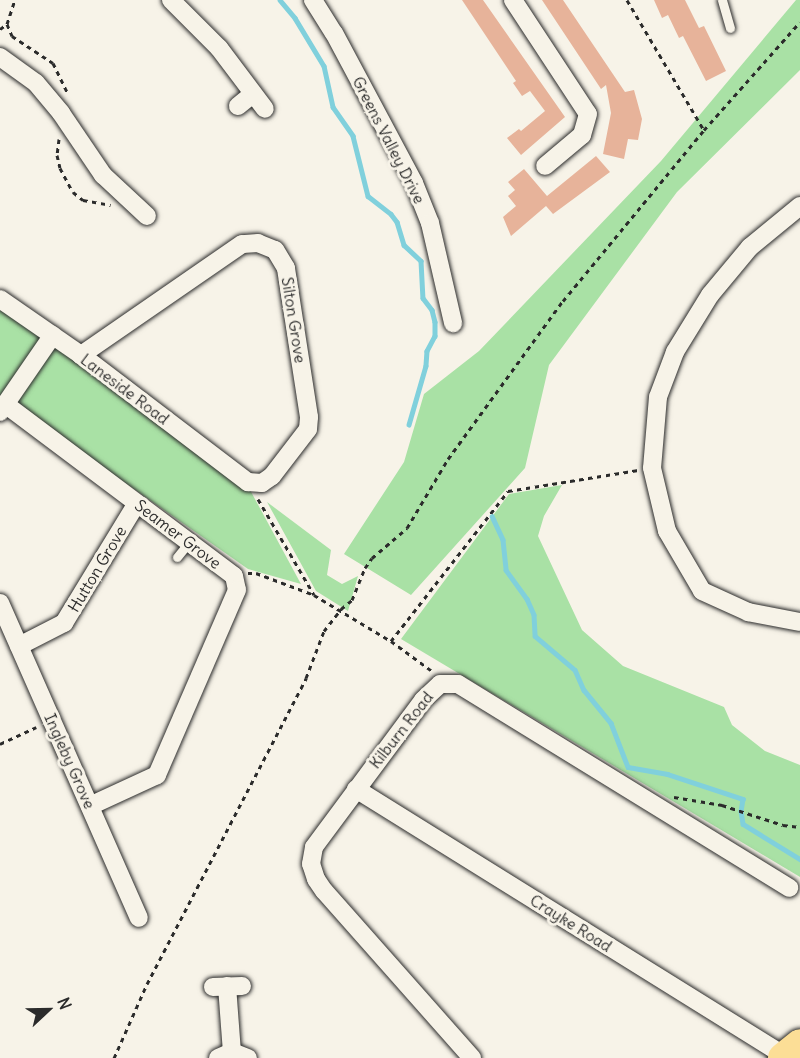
<!DOCTYPE html>
<style>
body{margin:0}
#map{position:relative;width:800px;height:1058px;overflow:hidden;background:#f7f3e8;font-family:Delius,sans-serif}
div>[style]{position:absolute}
[style*='--x']{left:calc(var(--x)*1px);top:calc(var(--y)*1px);width:calc(var(--w)*1px);rotate:calc(var(--a)*1deg)}
.green>*{inset:0;background:#a9e1a5}
.stream>*{height:4.5px;margin:-2.25px;padding:0 2.25px;transform-origin:2.25px;border-radius:2.25px;background:#80d0dc}
.building>*{inset:0;background:#e7b39a}
.path>*{height:3px;margin-top:-1.5px;transform-origin:0;background:repeating-linear-gradient(90deg,#2b2b2b 0 4.5px,transparent 0 9px)}
.roads{filter:drop-shadow(0 0 2px #2b2b2b) drop-shadow(0 0 2px #2b2b2b)}
.lane>*{height:9px;margin:-4.5px;padding:0 4.5px;transform-origin:4.5px;border-radius:4.5px;background:#f7f3e8}
.street>*{height:18px;margin:-9px;padding:0 9px;transform-origin:9px;border-radius:9px;background:#f7f3e8}
.primary>*{height:30px;margin:-15px;padding:0 15px;transform-origin:15px;border-radius:15px;background:#fcde96}
span{translate:-50% -50%;white-space:nowrap;text-align:center;line-height:1.15;-webkit-text-stroke:6px #f7f3e8;paint-order:stroke}
.street-label{font-size:16px;color:#2b2b2b}
.north{position:absolute;left:18px;top:980px;width:60px;height:60px;-webkit-text-stroke:4px #f7f3e8;paint-order:stroke;rotate:68deg;font-size:16px;font-weight:700;line-height:24px;text-align:center;color:#2b2b2b}
.north::after{content:'';display:block;margin:auto;width:21px;height:27px;background:#2b2b2b;clip-path:polygon(50% 0,100% 100%,50% 72%,0 100%)}
</style>
<div id="map">
<div class="green">
<i style="clip-path:polygon(796px 0,800px 0,800px 70px,677px 192px,549px 365px,525px 468px,411px 595px,344px 554px,404px 462px,424px 394px,479px 351px,661px 161px)"></i>
<i style="clip-path:polygon(0 302px,249px 488px,301px 584px,248px 569px,0 395px)"></i>
<i style="clip-path:polygon(562px 485px,544px 516px,538px 536px,582px 630px,623px 666px,724px 707px,732px 725px,765px 751px,800px 765px,800px 877px,401px 639px,509px 494px)"></i>
<i style="clip-path:polygon(267px 502px,331px 550px,327px 575px,342px 584px,358px 576px,348px 611px,316px 591px)"></i>
</div>
<div class="stream">
<i style="--x:280;--y:0;--w:23;--a:50"></i>
<i style="--x:295;--y:18;--w:56;--a:58.9"></i>
<i style="--x:324;--y:66;--w:42;--a:77.6"></i>
<i style="--x:333;--y:107;--w:35;--a:55"></i>
<i style="--x:353;--y:136;--w:62;--a:76"></i>
<i style="--x:368;--y:196;--w:29;--a:38"></i>
<i style="--x:391;--y:214;--w:10;--a:53"></i>
<i style="--x:397;--y:222;--w:24;--a:73"></i>
<i style="--x:404;--y:245;--w:23;--a:43"></i>
<i style="--x:421;--y:261;--w:37;--a:87"></i>
<i style="--x:423;--y:298;--w:15;--a:53"></i>
<i style="--x:432;--y:310;--w:12;--a:76"></i>
<i style="--x:435;--y:322;--w:14;--a:90"></i>
<i style="--x:435;--y:336;--w:17;--a:118"></i>
<i style="--x:427;--y:351;--w:15;--a:94"></i>
<i style="--x:426;--y:366;--w:61;--a:106.1"></i>
<i style="--x:492;--y:516;--w:26;--a:65"></i>
<i style="--x:503;--y:540;--w:30;--a:84"></i>
<i style="--x:506;--y:570;--w:36;--a:54"></i>
<i style="--x:527;--y:599;--w:17;--a:66"></i>
<i style="--x:534;--y:615;--w:21;--a:87"></i>
<i style="--x:535;--y:636;--w:52;--a:40.4"></i>
<i style="--x:575;--y:670;--w:22;--a:66"></i>
<i style="--x:584;--y:690;--w:43;--a:50.7"></i>
<i style="--x:611;--y:723;--w:47;--a:68.9"></i>
<i style="--x:628;--y:767;--w:40;--a:10"></i>
<i style="--x:667;--y:774;--w:80;--a:18.2"></i>
<i style="--x:743;--y:799;--w:12;--a:99"></i>
<i style="--x:741;--y:811;--w:13;--a:81"></i>
<i style="--x:743;--y:824;--w:67;--a:31.6"></i>
</div>
<div class="building">
<i style="clip-path:polygon(462px 0,483px 0,565px 117px,521px 155px,507px 138px,519px 129px,521px 131px,545px 111px,530px 91px,522px 96px,513px 83px,516px 81px)"></i>
<i style="clip-path:polygon(542px 0,563px 0,625px 92px,634px 90px,642px 119px,638px 140px,628px 139px,624px 159px,603px 154px,611px 113px,606px 85px,601px 89px)"></i>
<i style="clip-path:polygon(654px 0,685px 0,699px 28px,704px 26px,726px 71px,706px 81px,683px 36px,679px 38px,668px 15px,662px 18px)"></i>
<i style="clip-path:polygon(596px 156px,610px 172px,553px 214px,546px 206px,511px 236px,503px 217px,516px 206px,508px 196px,515px 190px,508px 182px,524px 169px,547px 196px)"></i>
</div>
<div class="path">
<i style="--x:627;--y:0;--w:151;--a:59.4"></i>
<i style="--x:7;--y:24;--w:13;--a:67"></i>
<i style="--x:12;--y:36;--w:49;--a:33.4"></i>
<i style="--x:53;--y:63;--w:34;--a:64"></i>
<i style="--x:0;--y:29;--w:9;--a:-36"></i>
<i style="--x:7;--y:24;--w:25;--a:-72"></i>
<i style="--x:59;--y:139;--w:16;--a:97"></i>
<i style="--x:57;--y:155;--w:13;--a:77"></i>
<i style="--x:60;--y:168;--w:27;--a:62"></i>
<i style="--x:73;--y:192;--w:13;--a:39"></i>
<i style="--x:83;--y:200;--w:28;--a:10"></i>
<i style="--x:258;--y:499;--w:111;--a:59.7"></i>
<i style="--x:314;--y:595;--w:90;--a:30.9"></i>
<i style="--x:391;--y:641;--w:51;--a:36.2"></i>
<i style="--x:248;--y:573;--w:8;--a:0"></i>
<i style="--x:256;--y:573;--w:60;--a:20.6"></i>
<i style="--x:391;--y:641;--w:190;--a:-52"></i>
<i style="--x:508;--y:491;--w:132;--a:-9.2"></i>
<i style="--x:0;--y:744;--w:40;--a:-25"></i>
<i style="--x:674;--y:797;--w:49;--a:9.5"></i>
<i style="--x:722;--y:805;--w:64;--a:18.2"></i>
<i style="--x:783;--y:825;--w:17;--a:7"></i>
<i style="--x:114;--y:1058;--w:81;--a:-66"></i>
<i style="--x:147;--y:984;--w:345;--a:-62.5"></i>
<i style="--x:306;--y:678;--w:50;--a:-69"></i>
<i style="--x:324;--y:631;--w:28;--a:-52"></i>
<i style="--x:341;--y:609;--w:14;--a:-39"></i>
<i style="--x:352;--y:600;--w:35;--a:-68"></i>
<i style="--x:365;--y:568;--w:12;--a:-55"></i>
<i style="--x:372;--y:558;--w:46;--a:-40.6"></i>
<i style="--x:407;--y:528;--w:80;--a:-59.3"></i>
<i style="--x:448;--y:459;--w:195;--a:-54"></i>
<i style="--x:563;--y:301;--w:222;--a:-50.5"></i>
<i style="--x:704;--y:130;--w:144;--a:-48.4"></i>
</div>
<div class="roads">
<div class="lane">
<i style="--x:722;--y:0;--w:29;--a:74"></i>
<i style="--x:177;--y:557;--w:19;--a:-51"></i>
</div>
<div class="street">
<i style="--x:171;--y:0;--w:68;--a:45"></i>
<i style="--x:219;--y:48;--w:76;--a:53"></i>
<i style="--x:313;--y:0;--w:39;--a:58"></i>
<i style="--x:334;--y:33;--w:170;--a:61.9"></i>
<i style="--x:414;--y:183;--w:43;--a:68.2"></i>
<i style="--x:430;--y:223;--w:103;--a:77"></i>
<i style="--x:513;--y:0;--w:136;--a:56.7"></i>
<i style="--x:588;--y:114;--w:22;--a:106"></i>
<i style="--x:582;--y:135;--w:48;--a:140"></i>
<i style="--x:0;--y:57;--w:44;--a:35.8"></i>
<i style="--x:36;--y:83;--w:39;--a:50"></i>
<i style="--x:61;--y:113;--w:75;--a:55.9"></i>
<i style="--x:103;--y:175;--w:60;--a:43"></i>
<i style="--x:238;--y:106;--w:19;--a:-39"></i>
<i style="--x:800;--y:206;--w:65;--a:140.6"></i>
<i style="--x:750;--y:247;--w:62;--a:129.8"></i>
<i style="--x:710;--y:295;--w:67;--a:121.6"></i>
<i style="--x:675;--y:352;--w:48;--a:110.7"></i>
<i style="--x:658;--y:397;--w:71;--a:94.8"></i>
<i style="--x:652;--y:468;--w:65;--a:76.6"></i>
<i style="--x:667;--y:531;--w:69;--a:59.7"></i>
<i style="--x:702;--y:591;--w:51;--a:24.5"></i>
<i style="--x:748;--y:612;--w:53;--a:10.9"></i>
<i style="--x:0;--y:299;--w:98;--a:34.7"></i>
<i style="--x:81;--y:355;--w:210;--a:37.3"></i>
<i style="--x:248;--y:482;--w:14;--a:4"></i>
<i style="--x:262;--y:483;--w:12;--a:-35"></i>
<i style="--x:272;--y:476;--w:59;--a:-52.5"></i>
<i style="--x:308;--y:429;--w:12;--a:-85"></i>
<i style="--x:309;--y:417;--w:151;--a:-98.8"></i>
<i style="--x:286;--y:268;--w:21;--a:-121"></i>
<i style="--x:275;--y:250;--w:18;--a:-158"></i>
<i style="--x:258;--y:243;--w:16;--a:176"></i>
<i style="--x:242;--y:244;--w:196;--a:145.4"></i>
<i style="--x:5;--y:404;--w:286;--a:36.9"></i>
<i style="--x:234;--y:576;--w:14;--a:78"></i>
<i style="--x:237;--y:590;--w:202;--a:113.4"></i>
<i style="--x:157;--y:775;--w:74;--a:155.2"></i>
<i style="--x:0;--y:412;--w:93;--a:-55.5"></i>
<i style="--x:0;--y:603;--w:344;--a:66.2"></i>
<i style="--x:19;--y:646;--w:51;--a:-27.1"></i>
<i style="--x:64;--y:623;--w:140;--a:-58.7"></i>
<i style="--x:356;--y:789;--w:505;--a:31.9"></i>
<i style="--x:227;--y:986;--w:66;--a:85.7"></i>
<i style="--x:213;--y:987;--w:29;--a:-2"></i>
<i style="--x:218;--y:1058;--w:15;--a:-23"></i>
<i style="--x:232;--y:1052;--w:17;--a:21"></i>
<i style="--x:472;--y:1058;--w:223;--a:-131.5"></i>
<i style="--x:324;--y:891;--w:14;--a:-124"></i>
<i style="--x:316;--y:879;--w:16;--a:-108"></i>
<i style="--x:311;--y:864;--w:17;--a:-80"></i>
<i style="--x:314;--y:847;--w:183;--a:-53.4"></i>
<i style="--x:423;--y:700;--w:23;--a:-43"></i>
<i style="--x:440;--y:684;--w:18;--a:0"></i>
<i style="--x:458;--y:684;--w:389;--a:31.6"></i>
</div>
<div class="primary">
<i style="--x:783;--y:1058;--w:22;--a:-39"></i>
</div>
</div>
<div class="street-label">
<span style="left:389px;top:140px;rotate:63deg">Greens Valley Drive</span>
<span style="left:294px;top:320px;rotate:81deg">Silton Grove</span>
<span style="left:125px;top:389px;rotate:37deg">Laneside Road</span>
<span style="left:178px;top:534px;rotate:37deg">Seamer Grove</span>
<span style="left:97px;top:569px;rotate:-59deg">Hutton Grove</span>
<span style="left:401px;top:730px;rotate:-52deg">Kilburn Road</span>
<span style="left:70px;top:761px;rotate:66deg">Ingleby Grove</span>
<span style="left:571px;top:923px;rotate:32deg">Crayke Road</span>
</div>
<div class="north">N</div>
</div>
